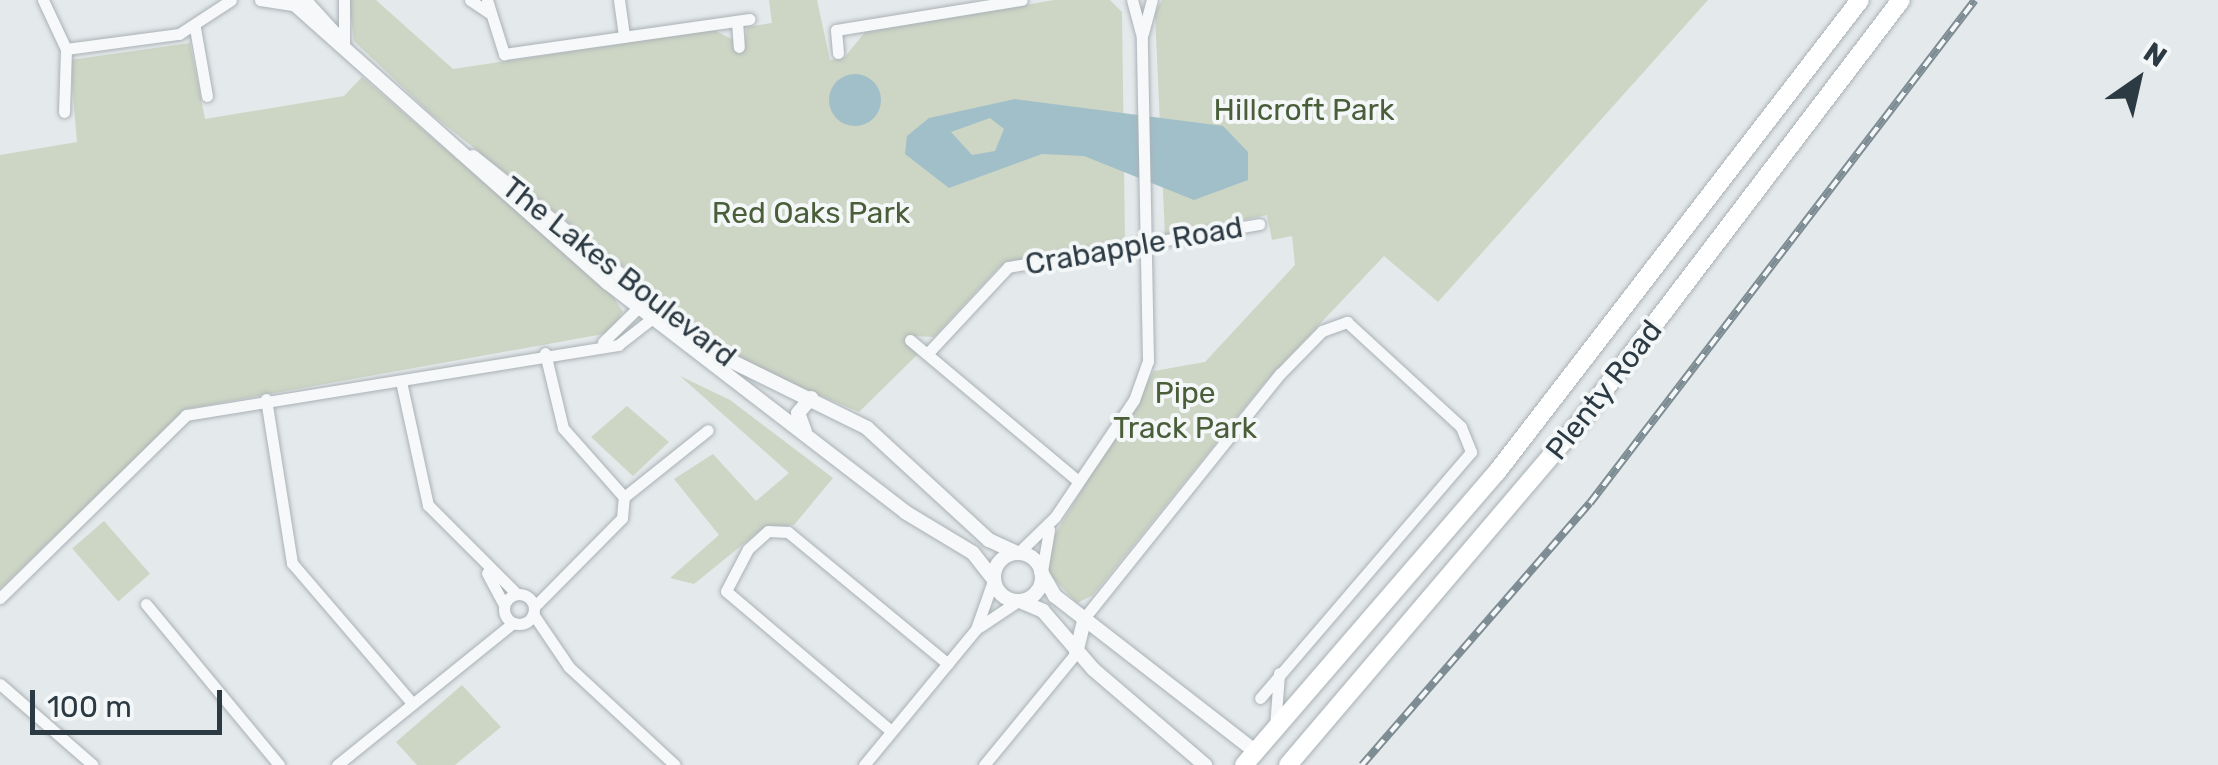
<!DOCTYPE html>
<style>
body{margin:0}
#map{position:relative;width:2218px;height:765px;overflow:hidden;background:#e4e9eb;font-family:Rubik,sans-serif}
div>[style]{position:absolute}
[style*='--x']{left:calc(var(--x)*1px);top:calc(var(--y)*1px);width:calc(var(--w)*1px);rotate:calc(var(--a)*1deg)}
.green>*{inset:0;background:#cdd5c5;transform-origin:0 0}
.water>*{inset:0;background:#a1bfc9}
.round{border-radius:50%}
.roads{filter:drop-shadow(0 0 2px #a9b1b5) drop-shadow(0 0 2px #a9b1b5)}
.minor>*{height:11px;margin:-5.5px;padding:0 5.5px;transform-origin:5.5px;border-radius:5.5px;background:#f6f8f9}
.minor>.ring{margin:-5.5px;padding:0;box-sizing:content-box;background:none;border:11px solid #f6f8f9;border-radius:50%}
.tertiary>*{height:14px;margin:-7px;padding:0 7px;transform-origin:7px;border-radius:7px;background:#f6f8f9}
.tertiary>.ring{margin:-7px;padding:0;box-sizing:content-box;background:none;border:14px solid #f6f8f9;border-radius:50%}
.trunk>*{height:18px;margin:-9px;padding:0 9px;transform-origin:9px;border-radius:9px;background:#fff}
.rail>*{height:8px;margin-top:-4px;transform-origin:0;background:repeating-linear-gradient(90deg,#f4f7f8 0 11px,#7e8c94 0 22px);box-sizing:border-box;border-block:2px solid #7e8c94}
span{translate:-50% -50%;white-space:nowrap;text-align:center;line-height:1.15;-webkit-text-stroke:8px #f4f7f8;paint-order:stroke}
.park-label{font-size:30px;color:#4a5e3a}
.street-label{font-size:30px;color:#2c3a43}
.north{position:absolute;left:2088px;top:30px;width:100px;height:100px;-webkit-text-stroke:8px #f4f7f8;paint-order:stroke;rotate:34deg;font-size:28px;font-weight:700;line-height:40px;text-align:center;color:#2c3a43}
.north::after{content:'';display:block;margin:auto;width:35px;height:45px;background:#2c3a43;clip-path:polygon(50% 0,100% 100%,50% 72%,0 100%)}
.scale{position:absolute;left:30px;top:690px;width:192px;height:45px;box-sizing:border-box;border:5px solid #2c3a43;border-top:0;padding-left:12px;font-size:30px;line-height:35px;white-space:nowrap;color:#2c3a43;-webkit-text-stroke:8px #f4f7f8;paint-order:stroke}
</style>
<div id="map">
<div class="green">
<i style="clip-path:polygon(349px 0,376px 0,453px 69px,714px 30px,745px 46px,747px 27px,772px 23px,769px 0,817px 0,830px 60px,844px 58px,865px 32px,1054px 0,1110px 0,1122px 12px,1125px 241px,1000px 266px,934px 337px,913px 336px,918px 354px,859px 412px,748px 365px,430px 113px,354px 41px)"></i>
<i style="clip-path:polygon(1162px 0,1708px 0,1438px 302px,1384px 256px,1266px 381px,1093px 595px,1077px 603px,1049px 574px,1049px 544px,1154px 371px,1205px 362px,1295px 265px,1292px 236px,1272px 240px,1267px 215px,1165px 236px,1155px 13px)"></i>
<i style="clip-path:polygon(190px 43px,205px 119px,344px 96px,362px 77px,609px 290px,623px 312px,609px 333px,186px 409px,0 589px,0 155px,77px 142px,70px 60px)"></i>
<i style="clip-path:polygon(680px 376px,730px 400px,833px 478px,794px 525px,763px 528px,694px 584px,670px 578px,719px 535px,674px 479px,713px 454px,756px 501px,789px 473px)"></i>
<i style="clip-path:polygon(627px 406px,669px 442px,633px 476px,591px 437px)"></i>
<i style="left:104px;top:521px;width:70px;height:42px;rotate:49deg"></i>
<i style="clip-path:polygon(462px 685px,501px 727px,455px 765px,417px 765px,396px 742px)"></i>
</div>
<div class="water">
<i class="round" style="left:829px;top:74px;width:52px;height:52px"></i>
<i style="clip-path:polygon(evenodd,1015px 99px,1223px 126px,1248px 152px,1248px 180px,1194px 200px,1084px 156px,1042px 154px,949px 188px,905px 154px,907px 136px,929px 118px,1015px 99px,990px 118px,1004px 129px,995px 151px,972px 155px,951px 132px,990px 118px)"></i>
</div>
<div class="roads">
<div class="minor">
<i style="--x:43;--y:0;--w:54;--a:64.9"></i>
<i style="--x:66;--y:49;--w:63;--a:91.8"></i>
<i style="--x:260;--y:0;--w:36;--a:9"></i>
<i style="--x:344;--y:0;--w:43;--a:90"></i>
<i style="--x:470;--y:0;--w:22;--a:34"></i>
<i style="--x:487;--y:0;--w:57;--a:72.5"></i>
<i style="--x:504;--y:54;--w:248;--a:-8.1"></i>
<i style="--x:619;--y:0;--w:37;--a:82"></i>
<i style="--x:737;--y:21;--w:26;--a:86"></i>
<i style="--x:195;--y:28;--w:69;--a:80"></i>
<i style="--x:1143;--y:33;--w:34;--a:-75"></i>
<i style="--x:66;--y:49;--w:114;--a:-7.6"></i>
<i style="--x:179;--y:34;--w:62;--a:-33.2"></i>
<i style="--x:838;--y:53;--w:23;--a:-95"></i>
<i style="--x:836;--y:30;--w:188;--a:-9.2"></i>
<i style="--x:910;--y:340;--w:219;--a:40"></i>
<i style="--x:603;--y:342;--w:56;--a:-44.3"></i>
<i style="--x:927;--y:354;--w:119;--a:-47"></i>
<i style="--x:1008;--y:267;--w:255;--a:-9.7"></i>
<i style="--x:402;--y:386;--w:122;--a:77.7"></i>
<i style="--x:428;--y:505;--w:126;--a:45"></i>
<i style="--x:266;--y:399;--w:166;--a:81"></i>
<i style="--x:292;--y:563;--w:183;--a:49.4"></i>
<i style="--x:624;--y:497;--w:107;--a:-38.6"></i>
<i style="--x:1018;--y:553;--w:52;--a:-44.2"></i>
<i style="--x:1055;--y:517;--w:141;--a:-56"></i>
<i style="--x:1134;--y:400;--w:41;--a:-70.3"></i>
<i style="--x:1148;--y:361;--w:324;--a:-91.1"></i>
<i style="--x:1142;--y:37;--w:38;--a:-105"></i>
<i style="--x:1042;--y:571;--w:42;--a:-80.3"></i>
<i style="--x:487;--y:573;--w:36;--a:62"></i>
<i class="ring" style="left:504px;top:594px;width:19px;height:19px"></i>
<i style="--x:0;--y:598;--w:261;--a:-44.5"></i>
<i style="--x:186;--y:415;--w:438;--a:-9.2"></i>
<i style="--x:618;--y:345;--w:52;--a:-38"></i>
<i style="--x:146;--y:604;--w:209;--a:50.4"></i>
<i style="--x:534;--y:607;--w:125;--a:-45.3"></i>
<i style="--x:622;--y:518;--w:21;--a:-85"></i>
<i style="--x:624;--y:497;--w:92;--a:-131.5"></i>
<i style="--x:563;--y:428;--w:77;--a:-103.5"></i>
<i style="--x:533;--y:614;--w:64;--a:55.8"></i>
<i style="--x:569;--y:667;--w:144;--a:42.8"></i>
<i style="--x:1085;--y:617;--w:312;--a:-51.3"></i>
<i style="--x:1280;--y:374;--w:60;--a:-45.7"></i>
<i style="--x:1322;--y:331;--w:27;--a:-20"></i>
<i style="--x:1347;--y:322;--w:155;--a:42.6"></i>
<i style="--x:1461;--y:427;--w:27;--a:68"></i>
<i style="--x:1471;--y:452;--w:324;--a:130.6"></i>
<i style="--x:979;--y:627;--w:47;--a:-33.7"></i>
<i style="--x:0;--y:684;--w:123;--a:41.1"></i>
<i style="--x:1275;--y:728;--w:55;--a:-85.8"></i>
<i style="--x:891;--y:731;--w:216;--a:-139.7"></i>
<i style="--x:726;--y:591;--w:47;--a:-62.4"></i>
<i style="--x:748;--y:549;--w:27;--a:-42"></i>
<i style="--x:768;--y:531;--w:20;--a:3"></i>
<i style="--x:788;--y:532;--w:207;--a:39.5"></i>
<i style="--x:337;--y:765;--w:226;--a:-38.9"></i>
<i style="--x:864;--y:765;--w:176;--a:-50.5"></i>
<i style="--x:976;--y:629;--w:51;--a:-70.5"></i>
<i style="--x:984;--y:765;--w:145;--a:-50.6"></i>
</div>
<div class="tertiary">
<i style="--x:290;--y:0;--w:426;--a:41.7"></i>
<i style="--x:608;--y:283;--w:375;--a:37.6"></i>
<i style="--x:905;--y:512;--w:79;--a:31.1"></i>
<i style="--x:973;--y:553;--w:33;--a:52"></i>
<i style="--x:304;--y:0;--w:49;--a:47.5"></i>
<i style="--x:473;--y:157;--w:320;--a:38.7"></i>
<i style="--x:723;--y:357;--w:161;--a:26.2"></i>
<i style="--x:867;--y:428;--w:166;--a:42.6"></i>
<i style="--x:989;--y:540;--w:31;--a:25"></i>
<i style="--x:805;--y:432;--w:20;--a:-110"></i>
<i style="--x:798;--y:413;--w:20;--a:-49"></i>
<i class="ring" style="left:994px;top:553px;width:34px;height:34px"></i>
<i style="--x:1041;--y:572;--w:28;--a:60"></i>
<i style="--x:1055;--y:596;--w:254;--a:37.8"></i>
<i style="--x:1020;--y:601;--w:25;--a:23"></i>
<i style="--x:1043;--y:611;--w:77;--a:49.2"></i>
<i style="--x:1093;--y:669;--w:148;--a:40.6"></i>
<i style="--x:1076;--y:653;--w:37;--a:-76"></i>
</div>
<div class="trunk">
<i style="--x:1244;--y:765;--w:387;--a:-49.2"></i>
<i style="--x:1497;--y:472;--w:595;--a:-52.44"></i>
<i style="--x:1288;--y:765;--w:455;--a:-49.6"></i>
<i style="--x:1583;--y:418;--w:525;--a:-52.74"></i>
</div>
</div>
<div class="rail">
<i style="--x:1362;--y:765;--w:347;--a:-49"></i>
<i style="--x:1590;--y:503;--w:633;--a:-52.57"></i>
</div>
<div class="park-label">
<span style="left:1304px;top:110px">Hillcroft Park</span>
<span style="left:811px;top:213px">Red Oaks Park</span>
<span style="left:1185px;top:410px">Pipe<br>Track Park</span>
</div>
<div class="street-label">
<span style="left:1134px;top:246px;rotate:-10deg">Crabapple Road</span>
<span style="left:619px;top:272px;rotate:38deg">The Lakes Boulevard</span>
<span style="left:1604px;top:390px;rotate:-52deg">Plenty Road</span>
</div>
<div class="north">N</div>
<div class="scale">100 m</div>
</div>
